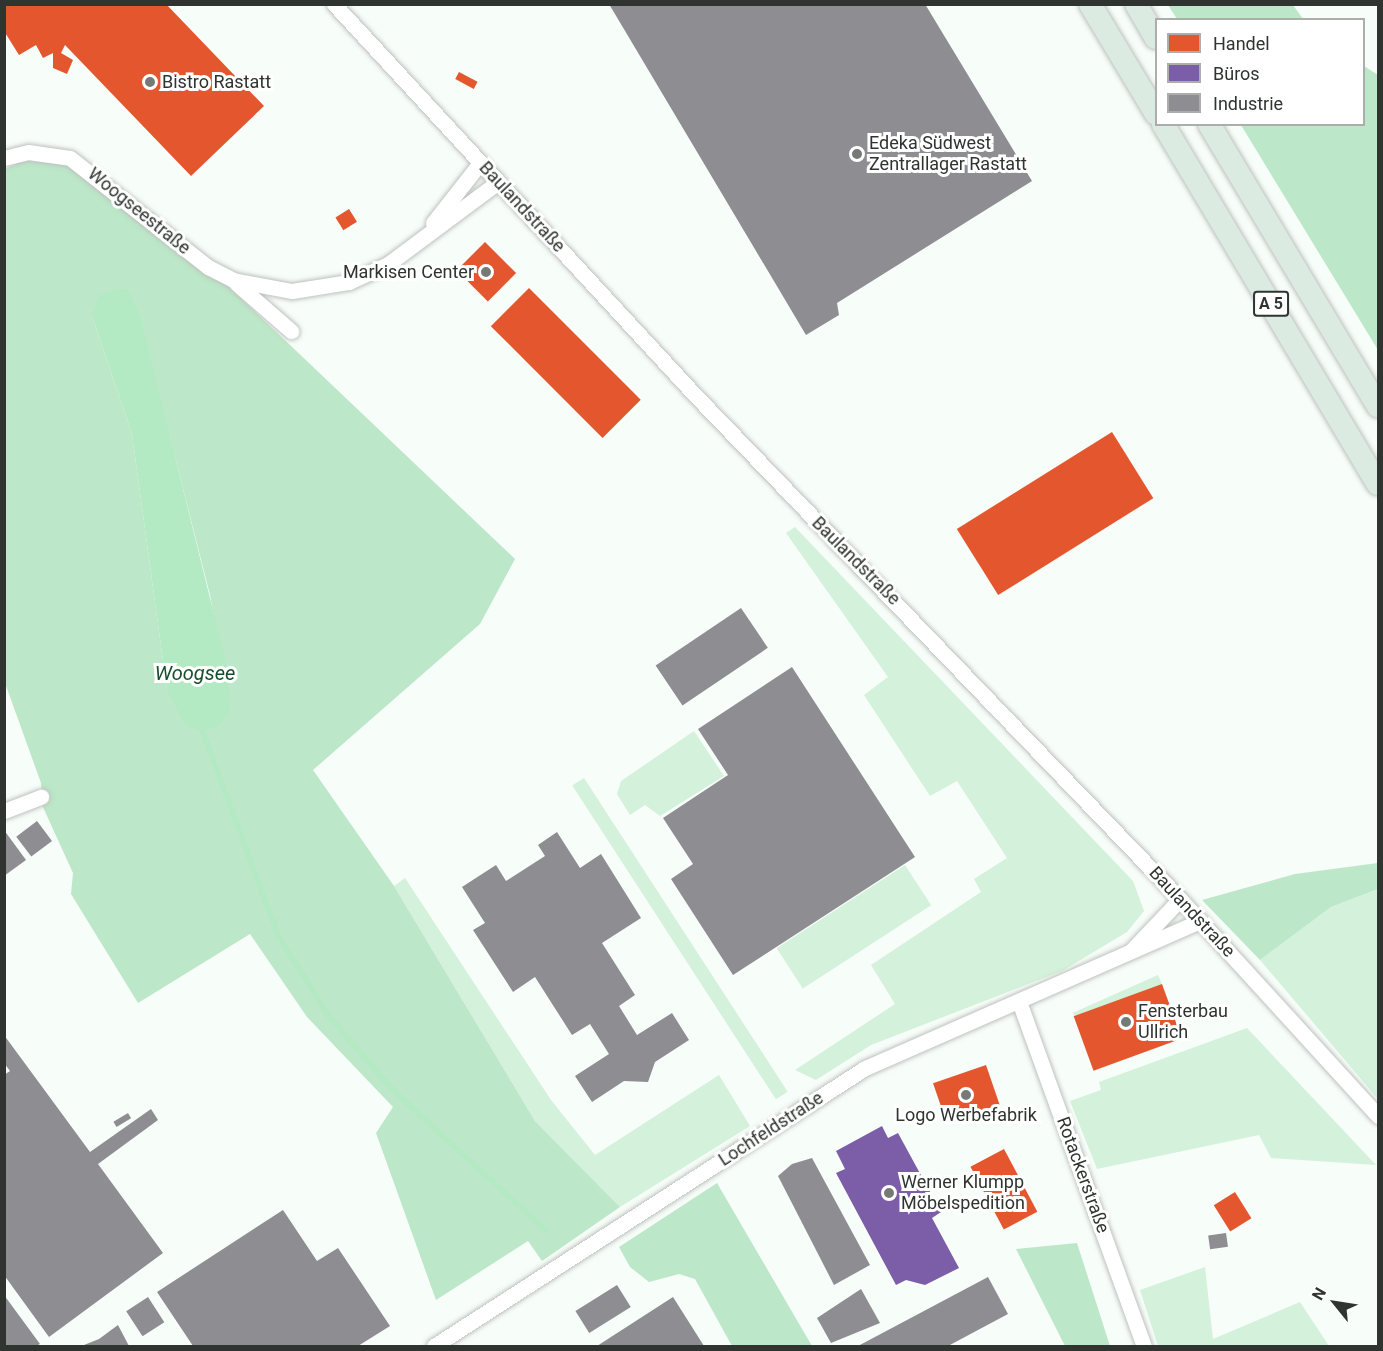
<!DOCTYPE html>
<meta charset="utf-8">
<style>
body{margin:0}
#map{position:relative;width:1383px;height:1351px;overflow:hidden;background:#f7fdf8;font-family:Roboto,sans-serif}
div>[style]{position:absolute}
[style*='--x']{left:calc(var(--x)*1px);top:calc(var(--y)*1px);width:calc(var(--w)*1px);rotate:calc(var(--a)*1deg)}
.green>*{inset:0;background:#d3f1db;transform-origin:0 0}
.forest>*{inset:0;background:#bce7c8}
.water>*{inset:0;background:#b3e9c3}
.shops>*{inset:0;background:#e4572e;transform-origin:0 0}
.offices>*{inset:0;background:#7b5ea7}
.industry>*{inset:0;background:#8d8d92;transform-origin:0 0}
.stream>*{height:4.5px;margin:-2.25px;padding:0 2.25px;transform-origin:2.25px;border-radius:2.25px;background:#b3e9c3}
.roads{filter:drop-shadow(0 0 2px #bec2bf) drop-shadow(0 0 2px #bec2bf)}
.minor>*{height:15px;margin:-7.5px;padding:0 7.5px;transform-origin:7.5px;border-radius:7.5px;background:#fefffe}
.highway>*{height:22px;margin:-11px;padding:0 11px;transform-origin:11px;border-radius:11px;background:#dcebe1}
.dots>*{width:16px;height:16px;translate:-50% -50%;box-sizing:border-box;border:3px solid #fff;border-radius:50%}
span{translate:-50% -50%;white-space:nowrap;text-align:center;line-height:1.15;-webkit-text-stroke:6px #fff;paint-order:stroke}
.shield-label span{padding:2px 4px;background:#fff;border:2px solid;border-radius:4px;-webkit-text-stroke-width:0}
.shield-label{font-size:16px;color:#2f3430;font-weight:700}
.poi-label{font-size:18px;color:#2f3430}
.left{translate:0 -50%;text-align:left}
.right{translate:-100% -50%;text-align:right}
.street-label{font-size:18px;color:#2f3430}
.water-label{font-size:20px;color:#174e2c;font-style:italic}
.frame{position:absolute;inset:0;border:6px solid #2f3430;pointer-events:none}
.legend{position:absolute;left:1155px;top:18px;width:210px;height:108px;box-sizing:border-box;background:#fff;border:2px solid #acaeac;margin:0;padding:8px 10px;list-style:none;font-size:18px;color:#2f3430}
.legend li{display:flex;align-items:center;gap:12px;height:30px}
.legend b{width:30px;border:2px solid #acaeac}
.north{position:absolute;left:1305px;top:1273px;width:60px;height:60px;-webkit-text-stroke:4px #fff;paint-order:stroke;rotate:300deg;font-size:16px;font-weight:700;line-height:24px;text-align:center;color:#2f3430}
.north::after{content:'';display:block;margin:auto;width:21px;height:27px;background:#2f3430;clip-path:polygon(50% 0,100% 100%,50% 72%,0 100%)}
</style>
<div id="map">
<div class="green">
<i style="clip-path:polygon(795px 527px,1133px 881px,1144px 911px,1127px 932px,1062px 971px,871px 1045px,816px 1080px,795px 1070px,895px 1004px,871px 965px,981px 892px,974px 879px,1007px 858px,957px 781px,930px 796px,864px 695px,888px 677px,786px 533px)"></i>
<i style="clip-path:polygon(694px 731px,724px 776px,660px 816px,645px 805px,630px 815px,617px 794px,621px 781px)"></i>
<i style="left:584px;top:778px;width:374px;height:14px;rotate:57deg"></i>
<i style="left:905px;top:865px;width:48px;height:153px;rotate:57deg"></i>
<i style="clip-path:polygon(405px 878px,551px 1100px,595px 1155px,719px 1075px,750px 1126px,620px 1207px,535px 1121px,394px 886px)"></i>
<i style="clip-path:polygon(1378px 889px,1378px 1099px,1260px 960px,1331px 907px)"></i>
<i style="left:1158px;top:975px;width:10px;height:93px;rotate:66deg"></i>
<i style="clip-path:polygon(1247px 1028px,1376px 1165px,1271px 1158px,1259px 1135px,1097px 1169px,1070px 1101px,1101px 1090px,1099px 1082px)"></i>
<i style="clip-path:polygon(1205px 1267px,1213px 1339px,1300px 1302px,1329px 1346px,1158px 1346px,1140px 1290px)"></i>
</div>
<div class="forest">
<i style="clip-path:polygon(1168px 5px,1293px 5px,1303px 19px,1177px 19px)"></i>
<i style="clip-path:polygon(1364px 66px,1378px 75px,1378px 350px,1241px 125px,1364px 124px)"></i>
<i style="clip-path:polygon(evenodd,39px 153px,70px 158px,208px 267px,515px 559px,480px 624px,313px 770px,394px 886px,535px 1121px,620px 1207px,542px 1261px,528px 1241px,436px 1300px,376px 1133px,393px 1107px,307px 1017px,250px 934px,138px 1003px,71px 894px,73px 873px,42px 805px,41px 783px,5px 683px,5px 169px,39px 153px,92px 316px,158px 390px,210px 595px,231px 709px,167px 690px,132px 434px,92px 316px)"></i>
<i style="clip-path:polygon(1378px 863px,1378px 889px,1331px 907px,1260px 960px,1202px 900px,1295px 874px)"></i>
<i style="clip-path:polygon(717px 1183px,812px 1346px,732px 1346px,695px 1279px,679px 1274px,649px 1282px,630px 1267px,619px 1247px)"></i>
<i style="clip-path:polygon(1077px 1243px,1110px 1346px,1065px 1346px,1016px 1249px)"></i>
</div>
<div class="water">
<i style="clip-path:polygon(118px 289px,128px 289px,141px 319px,226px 663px,231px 709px,219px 725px,203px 732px,186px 725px,167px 690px,132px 434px,92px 316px,99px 296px)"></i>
</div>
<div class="shops">
<i style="clip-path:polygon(4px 4px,166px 4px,264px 106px,191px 176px,65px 45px,61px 53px,73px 60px,67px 74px,53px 68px,53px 53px,43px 58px,36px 45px,19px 55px,4px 31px)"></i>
<i style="left:459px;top:72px;width:21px;height:8px;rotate:28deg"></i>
<i style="left:349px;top:209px;width:15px;height:16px;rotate:58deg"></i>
<i style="left:485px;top:242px;width:44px;height:40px;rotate:45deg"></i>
<i style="left:529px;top:288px;width:158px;height:54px;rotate:45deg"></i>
<i style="left:1112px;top:432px;width:78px;height:183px;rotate:58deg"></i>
<i style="left:1162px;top:984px;width:58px;height:94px;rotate:70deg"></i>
<i style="left:986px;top:1065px;width:43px;height:56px;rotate:71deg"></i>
<i style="left:1004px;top:1149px;width:71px;height:38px;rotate:62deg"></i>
<i style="left:1235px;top:1192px;width:31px;height:25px;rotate:58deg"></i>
</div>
<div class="offices">
<i style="clip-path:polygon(882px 1126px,888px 1138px,898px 1133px,941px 1212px,932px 1218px,959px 1268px,925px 1285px,906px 1280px,896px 1285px,836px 1173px,845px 1169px,836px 1151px)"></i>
</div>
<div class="industry">
<i style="clip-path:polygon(609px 4px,925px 4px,1032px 181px,837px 303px,839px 315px,806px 335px)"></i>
<i style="left:741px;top:608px;width:48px;height:103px;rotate:56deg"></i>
<i style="clip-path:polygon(792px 667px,915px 857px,733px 975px,671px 879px,693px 864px,663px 818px,728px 775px,698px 729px)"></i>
<i style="left:37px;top:821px;width:25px;height:26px;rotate:53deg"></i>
<i style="clip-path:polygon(4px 830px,26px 860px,4px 876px)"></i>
<i style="clip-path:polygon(557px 832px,580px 868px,601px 854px,641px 918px,602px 943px,635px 995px,619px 1006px,637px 1035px,672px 1013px,689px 1040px,655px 1062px,648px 1082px,624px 1081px,592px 1102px,575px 1076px,609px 1054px,590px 1024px,572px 1035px,535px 977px,513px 992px,473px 930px,485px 923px,462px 887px,496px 865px,506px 881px,545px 856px,538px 845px)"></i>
<i style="clip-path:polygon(4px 1035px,90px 1152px,151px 1109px,158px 1120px,98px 1164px,163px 1253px,49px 1337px,4px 1275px,4px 1075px,10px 1071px,4px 1063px)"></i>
<i style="left:128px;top:1113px;width:6px;height:17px;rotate:59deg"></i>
<i style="clip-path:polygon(812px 1158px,870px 1265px,834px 1285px,778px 1176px,792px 1164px)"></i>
<i style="clip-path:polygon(283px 1210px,317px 1261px,338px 1248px,390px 1326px,358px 1346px,193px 1346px,157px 1292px)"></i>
<i style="left:1226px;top:1233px;width:14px;height:18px;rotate:82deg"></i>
<i style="clip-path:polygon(988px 1277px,1008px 1314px,948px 1346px,858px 1346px)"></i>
<i style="left:617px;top:1285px;width:26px;height:49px;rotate:58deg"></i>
<i style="clip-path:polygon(861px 1289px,880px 1323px,831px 1343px,817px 1318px)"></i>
<i style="clip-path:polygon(4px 1295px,40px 1344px,36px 1346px,4px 1346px)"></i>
<i style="left:148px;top:1297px;width:30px;height:26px;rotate:57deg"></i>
<i style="clip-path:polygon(673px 1297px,704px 1346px,597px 1346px)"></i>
<i style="clip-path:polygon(118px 1325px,129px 1346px,84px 1345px,99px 1339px)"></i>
</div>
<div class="stream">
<i style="--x:203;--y:732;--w:219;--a:69.7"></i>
<i style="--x:279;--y:937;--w:93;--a:57.7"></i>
<i style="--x:329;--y:1016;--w:96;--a:49.2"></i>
<i style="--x:392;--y:1089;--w:207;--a:42.5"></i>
</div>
<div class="roads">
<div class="minor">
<i style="--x:334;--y:4;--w:531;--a:47.29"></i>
<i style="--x:694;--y:394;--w:701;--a:46.1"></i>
<i style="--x:1180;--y:899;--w:294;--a:47.6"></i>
<i style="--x:4;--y:158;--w:25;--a:-14"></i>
<i style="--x:28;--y:152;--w:42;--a:8.1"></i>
<i style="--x:70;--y:158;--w:176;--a:38.3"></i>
<i style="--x:208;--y:267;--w:28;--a:27"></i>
<i style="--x:233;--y:280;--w:60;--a:10.6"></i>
<i style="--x:292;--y:291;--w:58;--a:-9"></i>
<i style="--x:349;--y:282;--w:43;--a:-24.8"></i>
<i style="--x:388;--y:264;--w:137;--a:-36.7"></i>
<i style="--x:433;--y:223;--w:76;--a:-51.9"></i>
<i style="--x:237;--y:284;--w:72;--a:41"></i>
<i style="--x:4;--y:811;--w:40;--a:-21"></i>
<i style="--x:1131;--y:951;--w:71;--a:-46.7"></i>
<i style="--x:1020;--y:1004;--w:364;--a:70.1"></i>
<i style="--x:434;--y:1346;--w:513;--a:-32.82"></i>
<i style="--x:865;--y:1068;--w:366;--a:-23.7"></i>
</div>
<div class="highway">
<i style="--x:1090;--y:4;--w:128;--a:59"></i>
<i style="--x:1136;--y:4;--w:39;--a:60"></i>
<i style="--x:1163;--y:124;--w:419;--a:59.2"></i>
<i style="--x:1209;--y:124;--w:329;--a:59.1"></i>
</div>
</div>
<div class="dots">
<i style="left:150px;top:82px;background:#757a76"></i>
<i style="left:857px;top:154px;background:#757a76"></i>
<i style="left:486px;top:272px;background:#757a76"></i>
<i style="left:1126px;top:1022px;background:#757a76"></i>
<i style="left:966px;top:1095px;background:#757a76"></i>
<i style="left:889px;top:1193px;background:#757a76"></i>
</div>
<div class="shield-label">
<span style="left:1271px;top:304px">A 5</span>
</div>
<div class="poi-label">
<span class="left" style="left:162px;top:82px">Bistro Rastatt</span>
<span class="left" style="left:869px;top:154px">Edeka Südwest<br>Zentrallager Rastatt</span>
<span class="right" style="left:474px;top:272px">Markisen Center</span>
<span class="left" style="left:1138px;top:1022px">Fensterbau<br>Ullrich</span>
<span style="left:966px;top:1115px">Logo Werbefabrik</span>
<span class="left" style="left:901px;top:1193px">Werner Klumpp<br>Möbelspedition</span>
</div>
<div class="street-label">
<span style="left:522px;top:207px;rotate:47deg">Baulandstraße</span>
<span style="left:139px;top:211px;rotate:39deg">Woogseestraße</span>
<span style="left:856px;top:561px;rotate:45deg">Baulandstraße</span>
<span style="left:1192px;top:912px;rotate:47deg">Baulandstraße</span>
<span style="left:771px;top:1129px;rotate:-33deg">Lochfeldstraße</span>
<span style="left:1083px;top:1175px;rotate:70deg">Rotackerstraße</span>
</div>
<div class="water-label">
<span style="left:195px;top:673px">Woogsee</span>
</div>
<div class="frame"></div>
<ul class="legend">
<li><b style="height:16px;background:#e4572e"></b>Handel</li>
<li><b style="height:16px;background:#7b5ea7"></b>Büros</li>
<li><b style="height:16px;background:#8d8d92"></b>Industrie</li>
</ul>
<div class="north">N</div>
</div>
